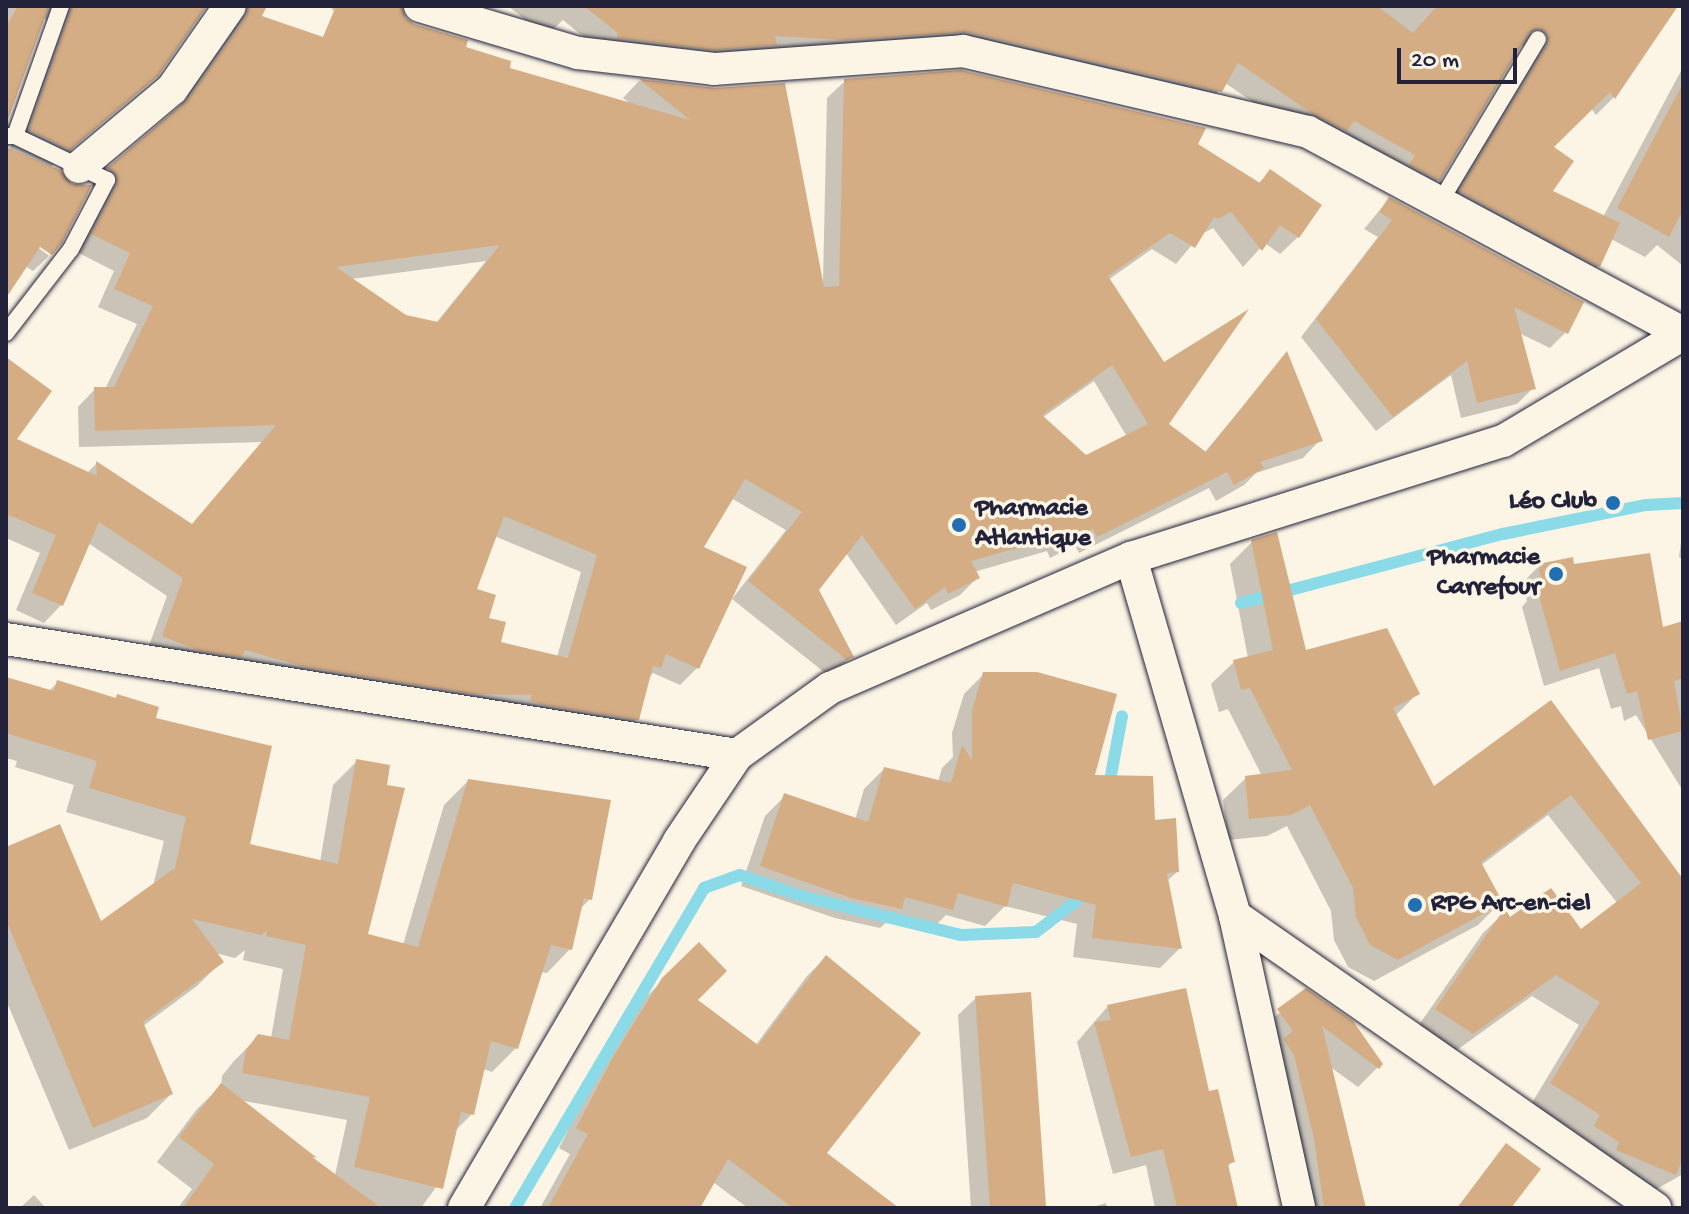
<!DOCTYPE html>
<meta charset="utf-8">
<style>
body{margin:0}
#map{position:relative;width:1689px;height:1214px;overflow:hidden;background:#fcf5e5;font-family:"Gochi Hand",sans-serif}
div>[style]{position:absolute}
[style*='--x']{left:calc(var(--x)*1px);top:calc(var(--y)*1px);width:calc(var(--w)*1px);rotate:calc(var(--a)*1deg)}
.shadow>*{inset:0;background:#0003}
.stream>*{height:12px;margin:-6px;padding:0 6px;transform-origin:6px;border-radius:6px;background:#8adae7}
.building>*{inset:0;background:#d4ad85;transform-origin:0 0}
.roads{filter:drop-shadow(0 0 2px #22223b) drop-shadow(0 0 2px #22223b)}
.lane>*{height:16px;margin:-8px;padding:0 8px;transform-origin:8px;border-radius:8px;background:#fcf5e5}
.street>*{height:32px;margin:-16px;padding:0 16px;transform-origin:16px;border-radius:16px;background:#fcf5e5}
.dots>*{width:22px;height:22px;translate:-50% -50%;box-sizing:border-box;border:4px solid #fcf5e5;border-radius:50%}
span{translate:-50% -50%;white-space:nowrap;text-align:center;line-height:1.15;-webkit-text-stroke:7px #fcf5e5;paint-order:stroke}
.poi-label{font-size:26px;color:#22223b;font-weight:700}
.right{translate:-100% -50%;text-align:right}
.left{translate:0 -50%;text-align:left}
.frame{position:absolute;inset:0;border:8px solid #22223b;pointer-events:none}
.scale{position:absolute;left:1397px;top:48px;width:120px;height:36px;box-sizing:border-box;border:4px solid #22223b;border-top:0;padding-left:10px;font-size:24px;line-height:28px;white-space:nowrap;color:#22223b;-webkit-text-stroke:6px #fcf5e5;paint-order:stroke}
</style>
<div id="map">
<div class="shadow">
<i style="clip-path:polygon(6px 6px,175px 6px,156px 75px,47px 170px,9px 152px,51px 32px,44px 16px,6px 122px)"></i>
<i style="clip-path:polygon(evenodd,215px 6px,265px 6px,259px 17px,392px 67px,329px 6px,401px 6px,405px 21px,507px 69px,633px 106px,623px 98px,639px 81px,715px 90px,823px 282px,827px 98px,845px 81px,1195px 145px,1258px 184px,1270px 171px,1298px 237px,1280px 254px,1265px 243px,1243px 267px,1213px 228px,1200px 235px,1176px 264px,1152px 249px,1108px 280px,1166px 425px,1204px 453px,1287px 354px,1320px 440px,1303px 458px,1256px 473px,1244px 485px,1216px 501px,1209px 488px,1079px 553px,1075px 545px,1050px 558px,1047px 551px,974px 572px,977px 578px,960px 595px,931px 610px,927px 603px,896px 625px,846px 553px,816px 590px,852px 656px,829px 676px,732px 599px,786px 530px,731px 498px,701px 548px,697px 668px,680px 685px,653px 673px,648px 678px,637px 719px,620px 737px,146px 654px,167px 596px,88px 543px,61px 605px,44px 623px,16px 610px,40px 553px,6px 538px,6px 359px,14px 440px,87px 473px,97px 463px,191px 526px,262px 442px,79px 447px,78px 407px,95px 389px,105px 389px,137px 324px,98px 307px,114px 271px,75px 251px,100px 192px,92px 186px,175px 113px,229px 36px,230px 15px,215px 6px,486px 261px,436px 323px,292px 287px,486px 261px,215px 6px,1094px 381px,1127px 437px,1086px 457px,1042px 418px,1094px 381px,215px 6px,494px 536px,581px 572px,557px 657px,499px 643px,486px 620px,475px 591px,494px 536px)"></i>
<i style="clip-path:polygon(508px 6px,1675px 6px,1613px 98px,1596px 115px,1591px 108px,1551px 148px,1550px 192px,1603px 217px,1683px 67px,1683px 266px,1657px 245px,1645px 257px,1611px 239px,1598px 266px,1581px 283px,1443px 209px,1531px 52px,1520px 44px,1438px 180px,1421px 197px,1296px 131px,1225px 83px,1203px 109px,948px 49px,758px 62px,601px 51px,563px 20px,546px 36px)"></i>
<i style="clip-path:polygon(1389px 199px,1566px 332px,1550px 348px,1519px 333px,1533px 388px,1517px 404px,1461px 418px,1451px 375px,1376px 431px,1301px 337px,1378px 237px,1364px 229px)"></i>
<i style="clip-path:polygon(6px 235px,60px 242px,50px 255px,50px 251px,31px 242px,49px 256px,33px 271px,25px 266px,6px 294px)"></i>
<i style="clip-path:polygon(1683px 528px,1683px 559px,1679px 557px)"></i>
<i style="clip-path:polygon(1252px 542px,1304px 652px,1417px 694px,1395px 716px,1433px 789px,1550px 703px,1683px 882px,1683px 1174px,1648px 1194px,1530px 1106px,1579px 1025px,1532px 996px,1450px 1055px,1414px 1032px,1483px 933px,1505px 912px,1509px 920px,1580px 932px,1618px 904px,1548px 815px,1480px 866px,1500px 903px,1478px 925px,1374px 981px,1348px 967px,1334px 940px,1331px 911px,1287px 826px,1267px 836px,1228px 840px,1223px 800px,1246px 778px,1262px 776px,1228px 709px,1219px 712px,1211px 684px,1234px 662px,1248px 658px,1230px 564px)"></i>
<i style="clip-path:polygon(1539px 566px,1573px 566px,1662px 629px,1683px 623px,1683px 791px,1636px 715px,1624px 721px,1621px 706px,1611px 709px,1599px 668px,1544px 686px,1522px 607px,1527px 601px,1523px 582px)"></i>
<i style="clip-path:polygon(984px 674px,1092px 777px,1153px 822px,1177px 872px,1167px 881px,1180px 948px,1160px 968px,1073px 957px,1077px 924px,1005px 906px,985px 926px,946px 915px,932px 929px,891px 918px,880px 928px,835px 918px,741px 886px,765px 816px,785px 796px,855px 820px,864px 789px,884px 769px,938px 782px,942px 768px,953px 757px,952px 733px,964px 694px)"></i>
<i style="clip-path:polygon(evenodd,6px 679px,49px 691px,58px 682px,114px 700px,117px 696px,153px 720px,247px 845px,320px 862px,333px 785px,357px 761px,366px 935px,403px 945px,444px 805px,468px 781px,590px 899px,579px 910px,570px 949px,547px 973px,541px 972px,516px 1048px,492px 1072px,483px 1069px,472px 1114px,455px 1131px,444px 1176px,421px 1208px,178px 1208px,192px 1189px,157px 1162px,197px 1109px,221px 1086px,222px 1076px,234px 1061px,259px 1036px,271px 1038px,283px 969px,243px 960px,245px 950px,235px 958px,215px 953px,221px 962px,197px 986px,143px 1026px,171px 1094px,147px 1118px,69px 1150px,6px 1000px,6px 844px,100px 924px,153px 886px,164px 841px,66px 812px,74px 785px,15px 767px,17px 761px,6px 758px,6px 679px,239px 1100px,347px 1120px,335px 1175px,316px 1160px,239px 1100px)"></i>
<i style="clip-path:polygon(699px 945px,695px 1000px,755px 1046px,807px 976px,826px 957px,825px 1153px,884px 1208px,748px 1208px,713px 1182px,698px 1208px,540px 1208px,570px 1154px,559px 1148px,594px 1078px,643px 1000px)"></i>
<i style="clip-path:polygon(1306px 991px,1381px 1064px,1358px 1087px,1329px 1066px,1364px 1208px,1302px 1208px,1259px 1030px)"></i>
<i style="clip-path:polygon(976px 998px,1043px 1208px,971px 1208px,958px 1015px)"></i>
<i style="clip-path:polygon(1108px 1006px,1207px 1094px,1233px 1161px,1226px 1168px,1237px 1208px,1155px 1208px,1146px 1165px,1113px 1174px,1077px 1042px)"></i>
<i style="clip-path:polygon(34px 1195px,46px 1208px,20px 1208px)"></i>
<i style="clip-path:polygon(1106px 1203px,1107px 1208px,1089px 1208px)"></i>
</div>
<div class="stream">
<i style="--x:1241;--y:603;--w:271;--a:-14.8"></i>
<i style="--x:1503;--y:534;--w:146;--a:-11.5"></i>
<i style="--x:1646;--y:505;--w:37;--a:-3"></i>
<i style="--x:1108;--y:791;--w:76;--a:-79.4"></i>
<i style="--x:515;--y:1208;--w:372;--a:-59.4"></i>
<i style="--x:704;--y:888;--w:38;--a:-20"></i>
<i style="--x:740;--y:875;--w:65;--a:19"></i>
<i style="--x:801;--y:896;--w:165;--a:13.7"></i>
<i style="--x:961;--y:935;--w:75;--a:-2.3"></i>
<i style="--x:1036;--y:932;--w:66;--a:-37.6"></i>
</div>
<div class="building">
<i style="clip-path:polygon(18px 6px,49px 6px,6px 125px,6px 27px)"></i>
<i style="clip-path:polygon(72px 6px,207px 6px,158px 76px,70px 150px,29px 130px)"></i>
<i style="clip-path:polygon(evenodd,249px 6px,267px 6px,262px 16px,323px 37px,336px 6px,402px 6px,406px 18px,414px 24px,468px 40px,466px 47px,511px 61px,510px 68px,690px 120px,639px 79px,715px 88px,785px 83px,824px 287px,839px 286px,844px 79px,961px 70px,1206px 128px,1198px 144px,1260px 183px,1270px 169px,1322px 205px,1299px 238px,1280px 225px,1262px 251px,1231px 212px,1218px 219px,1214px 217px,1195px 248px,1170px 233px,1108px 276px,1164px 362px,1249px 309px,1169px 424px,1206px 452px,1287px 351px,1323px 441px,1260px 462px,1264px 468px,1234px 485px,1227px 472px,1097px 537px,1093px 529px,1068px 542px,1064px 535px,971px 561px,980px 578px,948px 594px,945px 587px,915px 609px,862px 535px,819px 590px,854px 657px,847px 660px,748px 581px,802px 512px,745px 479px,704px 547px,747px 567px,699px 669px,666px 654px,661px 668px,653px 666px,639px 720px,544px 705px,530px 701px,532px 695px,473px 694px,305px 667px,245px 650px,242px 657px,200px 651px,162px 636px,183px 578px,99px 522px,63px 606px,32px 593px,56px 535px,6px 514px,6px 357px,52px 391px,17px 439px,97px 476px,96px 461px,192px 524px,276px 425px,95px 431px,94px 387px,114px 387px,153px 306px,114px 289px,130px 253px,91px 234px,117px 184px,116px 175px,107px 168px,187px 100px,246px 17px,249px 6px,500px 245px,438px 322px,406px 315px,336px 267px,500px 245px,249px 6px,1112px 365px,1148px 424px,1086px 455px,1042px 415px,1112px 365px,249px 6px,504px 516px,597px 555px,568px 658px,501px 642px,506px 622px,489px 618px,496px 595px,477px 589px,504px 516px)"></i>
<i style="clip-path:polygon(584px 6px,1377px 6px,1413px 33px,1437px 6px,1678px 6px,1615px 99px,1610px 92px,1554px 147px,1574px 161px,1553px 191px,1620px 223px,1600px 267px,1459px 191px,1547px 45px,1548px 34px,1539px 28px,1529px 33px,1440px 181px,1409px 165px,1415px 155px,1354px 121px,1347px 131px,1313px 114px,1238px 63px,1222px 92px,967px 32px,845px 40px,775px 36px,777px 45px,714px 50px,617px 38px,618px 33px)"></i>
<i style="clip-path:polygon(1683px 83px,1683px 210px,1669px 237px,1617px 208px)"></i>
<i style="clip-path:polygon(6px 147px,60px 170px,72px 184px,92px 185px,62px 243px,52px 255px,40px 247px,6px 298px)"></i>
<i style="clip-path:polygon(1389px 197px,1584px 302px,1568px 334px,1514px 307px,1536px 389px,1477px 403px,1467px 361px,1393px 417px,1316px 319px,1392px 220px,1379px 212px)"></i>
<i style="clip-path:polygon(1277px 532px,1306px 650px,1387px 628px,1420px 694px,1393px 708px,1434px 786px,1551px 700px,1683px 879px,1683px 1157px,1676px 1175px,1616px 1150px,1619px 1142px,1594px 1126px,1600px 1115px,1550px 1083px,1600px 1002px,1556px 975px,1473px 1034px,1435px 1009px,1505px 908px,1510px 917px,1551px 888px,1581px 929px,1641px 883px,1571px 795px,1481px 862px,1503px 903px,1398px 960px,1370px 945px,1356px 917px,1353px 888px,1310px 805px,1291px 815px,1249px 819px,1245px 776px,1292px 770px,1250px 688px,1241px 690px,1233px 660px,1273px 650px,1251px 540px)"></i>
<i style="clip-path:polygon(1650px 553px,1663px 627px,1683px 621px,1683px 678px,1674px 681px,1683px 731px,1648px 740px,1637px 691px,1627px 694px,1615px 653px,1560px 671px,1537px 589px,1543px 587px,1538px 564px,1573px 557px,1574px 564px)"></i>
<i style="clip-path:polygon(983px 672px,1037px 672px,1117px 694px,1095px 775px,1153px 776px,1155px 820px,1176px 818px,1179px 872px,1167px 873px,1182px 949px,1092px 938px,1096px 905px,1013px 883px,1007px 907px,958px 893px,953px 910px,905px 897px,902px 909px,851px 898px,760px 866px,784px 793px,868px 822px,884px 767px,951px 783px,962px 745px,972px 760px,972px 711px)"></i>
<i style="clip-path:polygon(6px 677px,54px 691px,57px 680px,116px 698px,117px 694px,159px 707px,156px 718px,272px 746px,250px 844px,338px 864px,356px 759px,390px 765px,387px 785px,405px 788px,368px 934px,418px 947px,468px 779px,611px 800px,592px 900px,584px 898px,572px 950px,551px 945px,518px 1049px,491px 1041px,474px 1115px,461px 1112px,443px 1189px,354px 1167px,370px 1097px,242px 1073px,246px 1050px,258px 1034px,289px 1040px,306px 945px,266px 936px,267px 930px,261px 935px,192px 919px,224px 962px,143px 1022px,173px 1094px,93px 1128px,6px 920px,6px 847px,60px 824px,101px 921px,175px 868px,186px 817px,89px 788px,97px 761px,6px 733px)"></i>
<i style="clip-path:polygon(699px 942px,727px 971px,698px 1000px,758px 1045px,826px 955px,921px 1033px,827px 1153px,899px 1208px,793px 1208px,728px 1159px,700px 1208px,548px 1208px,588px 1134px,576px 1128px,613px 1057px,662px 978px)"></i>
<i style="clip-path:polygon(1186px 988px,1209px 1091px,1218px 1089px,1235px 1162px,1228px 1164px,1238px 1208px,1177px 1208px,1163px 1149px,1131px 1157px,1094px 1022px,1111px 1020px,1107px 1005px)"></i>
<i style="clip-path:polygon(1306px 988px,1353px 1021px,1383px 1064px,1379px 1069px,1322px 1026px,1366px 1208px,1324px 1208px,1314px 1139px,1294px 1055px,1283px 1039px,1293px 1031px,1277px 1009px)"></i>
<i style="left:1031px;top:992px;width:216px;height:56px;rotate:86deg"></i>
<i style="clip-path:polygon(221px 1083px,317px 1158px,312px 1157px,381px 1208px,183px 1208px,214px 1164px,179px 1137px)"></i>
<i style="clip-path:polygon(1506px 1143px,1541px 1169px,1511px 1208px,1457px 1208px)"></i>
</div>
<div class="roads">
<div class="lane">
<i style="--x:7;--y:136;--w:8;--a:0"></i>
<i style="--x:15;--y:136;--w:138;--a:-70.5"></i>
<i style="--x:1440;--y:202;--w:190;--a:-59"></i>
<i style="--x:6;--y:333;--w:106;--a:-52.3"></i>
<i style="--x:71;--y:249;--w:78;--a:-62.4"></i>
<i style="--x:107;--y:180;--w:102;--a:-154.4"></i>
</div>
<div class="street">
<i style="--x:420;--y:6;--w:165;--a:16.6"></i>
<i style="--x:578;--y:53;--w:137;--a:6.7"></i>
<i style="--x:714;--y:69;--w:250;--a:-4.1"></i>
<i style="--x:963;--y:51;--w:354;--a:13.2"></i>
<i style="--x:1308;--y:132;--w:425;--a:28.2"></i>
<i style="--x:79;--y:167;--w:121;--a:-40"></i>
<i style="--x:172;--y:89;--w:101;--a:-55.1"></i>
<i style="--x:1131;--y:558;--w:373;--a:73.8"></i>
<i style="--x:1235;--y:916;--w:299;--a:77.6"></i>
<i style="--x:6;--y:639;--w:740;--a:9.02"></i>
<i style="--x:1235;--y:916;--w:512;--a:34.81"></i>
<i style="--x:464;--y:1208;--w:425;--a:-59.6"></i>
<i style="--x:679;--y:841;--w:104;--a:-56"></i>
<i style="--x:737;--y:755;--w:115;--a:-35.8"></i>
<i style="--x:830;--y:688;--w:328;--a:-23.4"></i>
<i style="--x:1131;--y:558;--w:390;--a:-17.5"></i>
<i style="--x:1503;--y:441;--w:209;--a:-30.7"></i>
</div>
</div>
<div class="dots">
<i style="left:1613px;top:503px;background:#1f6fb2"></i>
<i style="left:959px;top:525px;background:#1f6fb2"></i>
<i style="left:1556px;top:574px;background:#1f6fb2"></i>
<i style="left:1415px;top:905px;background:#1f6fb2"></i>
</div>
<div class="poi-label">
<span class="right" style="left:1597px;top:503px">Léo Club</span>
<span class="left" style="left:975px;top:525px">Pharmacie<br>Atlantique</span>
<span class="right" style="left:1540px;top:574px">Pharmacie<br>Carrefour</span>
<span class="left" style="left:1431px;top:905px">RPG Arc-en-ciel</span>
</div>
<div class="frame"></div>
<div class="scale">20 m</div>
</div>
